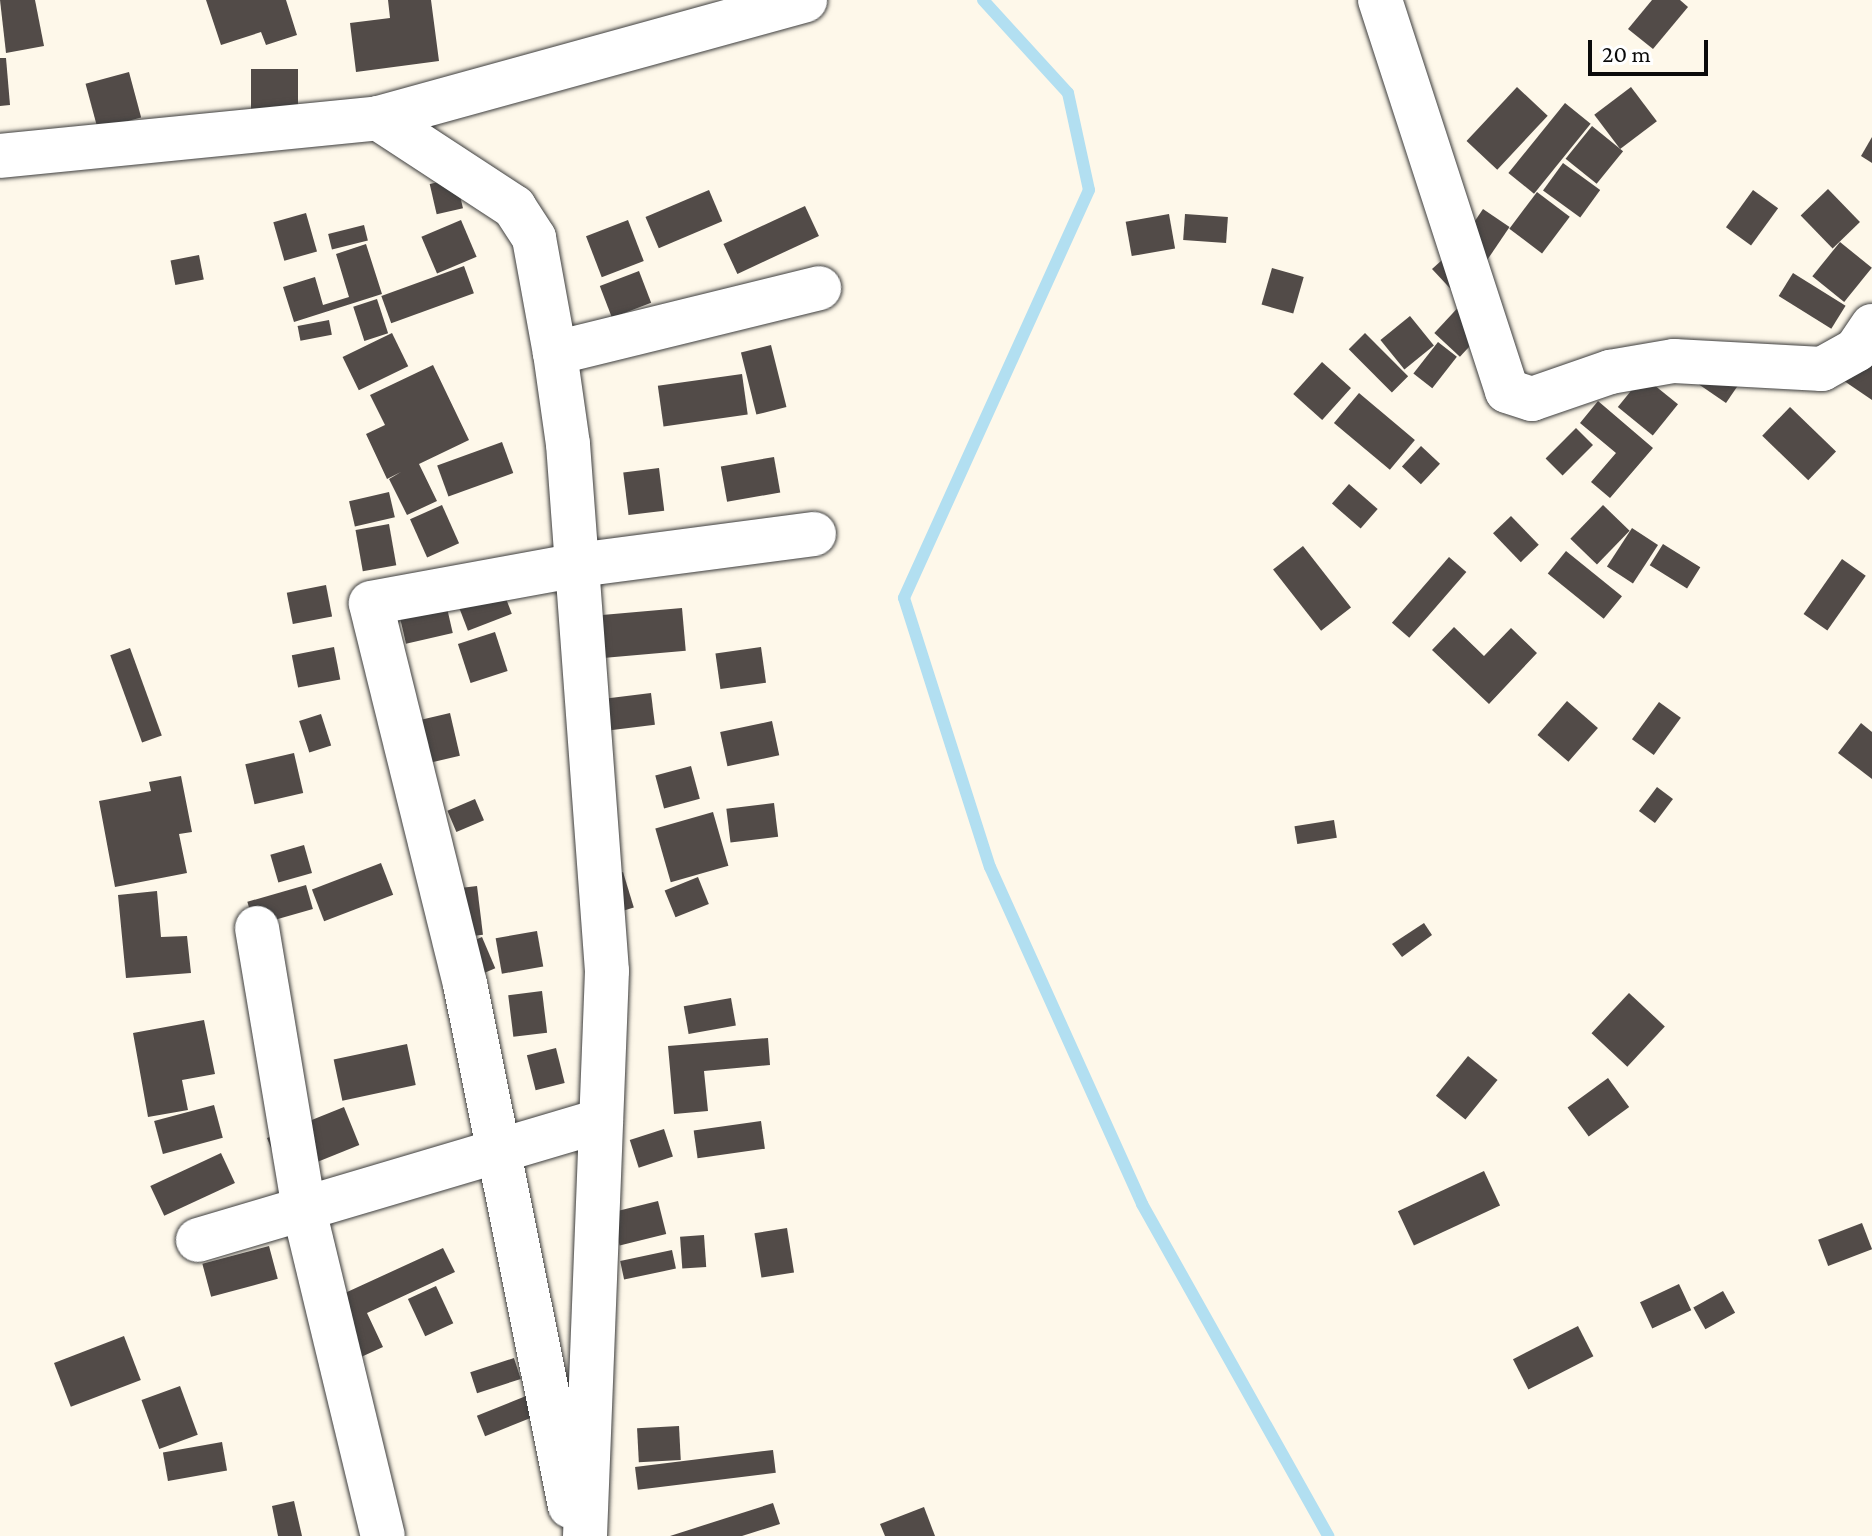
<!DOCTYPE html>
<style>
body{margin:0}
#map{position:relative;width:1872px;height:1536px;overflow:hidden;background:#fef8ea;font-family:"Crimson Pro",serif}
div>[style]{position:absolute}
[style*='--x']{left:calc(var(--x)*1px);top:calc(var(--y)*1px);width:calc(var(--w)*1px);rotate:calc(var(--a)*1deg)}
.stream>*{height:12px;margin:-6px;padding:0 6px;transform-origin:6px;border-radius:6px;background:#b2dff1}
.building>*{inset:0;background:#524b48;transform-origin:0 0}
.roads{filter:drop-shadow(0 0 2px #3e3e3e) drop-shadow(0 0 2px #3e3e3e)}
.minor>*{height:44px;margin:-22px;padding:0 22px;transform-origin:22px;border-radius:22px;background:#fff}
span{translate:-50% -50%;white-space:nowrap;text-align:center;line-height:1.15;-webkit-text-stroke:8px #fff;paint-order:stroke}
.scale{position:absolute;left:1588px;top:40px;width:120px;height:36px;box-sizing:border-box;border:4px solid #0b0b0b;border-top:0;padding-left:10px;font-size:24px;line-height:28px;white-space:nowrap;color:#0b0b0b;-webkit-text-stroke:6px #fff;paint-order:stroke}
</style>
<div id="map">
<div class="stream">
<i style="--x:983;--y:0;--w:126;--a:47.6"></i>
<i style="--x:1068;--y:93;--w:99;--a:77.8"></i>
<i style="--x:1089;--y:190;--w:448;--a:114.4"></i>
<i style="--x:904;--y:598;--w:282;--a:72.3"></i>
<i style="--x:990;--y:867;--w:370;--a:65.7"></i>
<i style="--x:1142;--y:1204;--w:381;--a:60.7"></i>
</div>
<div class="building">
<i style="clip-path:polygon(0 0,35px 0,44px 46px,6px 53px)"></i>
<i style="clip-path:polygon(206px 0,286px 0,297px 35px,266px 45px,261px 32px,221px 45px)"></i>
<i style="clip-path:polygon(388px 0,431px 0,439px 61px,356px 72px,350px 23px,390px 18px)"></i>
<i style="clip-path:polygon(1652px 0,1680px 0,1688px 7px,1653px 49px,1628px 29px)"></i>
<i style="clip-path:polygon(0 58px,6px 58px,10px 105px,0 106px)"></i>
<i style="left:251px;top:69px;width:47px;height:44px"></i>
<i style="left:129px;top:72px;width:47px;height:45px;rotate:75deg"></i>
<i style="left:1517px;top:87px;width:42px;height:74px;rotate:43deg"></i>
<i style="left:1631px;top:87px;width:43px;height:46px;rotate:53deg"></i>
<i style="left:1565px;top:103px;width:33px;height:90px;rotate:39deg"></i>
<i style="left:1592px;top:126px;width:40px;height:42px;rotate:39deg"></i>
<i style="clip-path:polygon(1872px 137px,1872px 163px,1861px 156px)"></i>
<i style="left:1563px;top:163px;width:46px;height:34px;rotate:36deg"></i>
<i style="left:456px;top:178px;width:31px;height:27px;rotate:77deg"></i>
<i style="left:1828px;top:189px;width:46px;height:38px;rotate:46deg"></i>
<i style="left:709px;top:190px;width:34px;height:69px;rotate:67deg"></i>
<i style="left:1753px;top:190px;width:31px;height:46px;rotate:36deg"></i>
<i style="left:1537px;top:192px;width:41px;height:46px;rotate:37deg"></i>
<i style="left:805px;top:206px;width:33px;height:90px;rotate:65deg"></i>
<i style="left:1483px;top:209px;width:32px;height:44px;rotate:34deg"></i>
<i style="left:306px;top:213px;width:40px;height:34px;rotate:74deg"></i>
<i style="left:1169px;top:214px;width:35px;height:44px;rotate:80deg"></i>
<i style="left:1185px;top:214px;width:43px;height:26px;rotate:4deg"></i>
<i style="left:461px;top:220px;width:40px;height:43px;rotate:67deg"></i>
<i style="left:628px;top:220px;width:44px;height:45px;rotate:69deg"></i>
<i style="left:364px;top:225px;width:16px;height:37px;rotate:76deg"></i>
<i style="left:1840px;top:242px;width:41px;height:44px;rotate:39deg"></i>
<i style="clip-path:polygon(366px 244px,382px 294px,294px 322px,283px 287px,315px 277px,323px 305px,349px 297px,336px 254px)"></i>
<i style="clip-path:polygon(1451px 252px,1461px 300px,1432px 269px)"></i>
<i style="left:199px;top:255px;width:25px;height:29px;rotate:79deg"></i>
<i style="left:464px;top:266px;width:29px;height:88px;rotate:70deg"></i>
<i style="left:1272px;top:268px;width:33px;height:38px;rotate:16deg"></i>
<i style="left:639px;top:271px;width:34px;height:42px;rotate:69deg"></i>
<i style="left:1793px;top:273px;width:62px;height:27px;rotate:32deg"></i>
<i style="left:377px;top:299px;width:36px;height:25px;rotate:72deg"></i>
<i style="left:1465px;top:300px;width:35px;height:45px;rotate:43deg"></i>
<i style="left:1410px;top:316px;width:38px;height:38px;rotate:51deg"></i>
<i style="left:329px;top:320px;width:15px;height:32px;rotate:79deg"></i>
<i style="left:392px;top:333px;width:37px;height:55px;rotate:64deg"></i>
<i style="left:1365px;top:333px;width:61px;height:23px;rotate:45deg"></i>
<i style="left:1438px;top:342px;width:24px;height:40px;rotate:38deg"></i>
<i style="left:771px;top:345px;width:64px;height:31px;rotate:76deg"></i>
<i style="clip-path:polygon(1872px 349px,1872px 400px,1828px 370px)"></i>
<i style="left:1322px;top:362px;width:39px;height:43px;rotate:42deg"></i>
<i style="clip-path:polygon(433px 365px,469px 440px,419px 464px,437px 501px,407px 515px,389px 479px,401px 472px,387px 479px,366px 434px,385px 425px,370px 395px)"></i>
<i style="left:742px;top:374px;width:41px;height:85px;rotate:82deg"></i>
<i style="left:1643px;top:376px;width:45px;height:40px;rotate:39deg"></i>
<i style="clip-path:polygon(1691px 379px,1741px 381px,1726px 403px)"></i>
<i style="left:1359px;top:393px;width:73px;height:39px;rotate:40deg"></i>
<i style="clip-path:polygon(1598px 401px,1653px 448px,1610px 498px,1591px 482px,1616px 453px,1580px 423px)"></i>
<i style="left:1790px;top:407px;width:64px;height:40px;rotate:44deg"></i>
<i style="left:1576px;top:428px;width:24px;height:43px;rotate:45deg"></i>
<i style="left:502px;top:442px;width:33px;height:69px;rotate:70deg"></i>
<i style="left:1421px;top:446px;width:26px;height:28px;rotate:43deg"></i>
<i style="left:774px;top:457px;width:36px;height:54px;rotate:80deg"></i>
<i style="left:659px;top:468px;width:43px;height:36px;rotate:83deg"></i>
<i style="left:1349px;top:484px;width:38px;height:26px;rotate:41deg"></i>
<i style="left:389px;top:492px;width:26px;height:41px;rotate:77deg"></i>
<i style="left:442px;top:505px;width:42px;height:35px;rotate:66deg"></i>
<i style="left:1603px;top:505px;width:37px;height:47px;rotate:44deg"></i>
<i style="left:1511px;top:516px;width:40px;height:25px;rotate:46deg"></i>
<i style="left:389px;top:524px;width:42px;height:34px;rotate:80deg"></i>
<i style="left:1632px;top:528px;width:31px;height:46px;rotate:33deg"></i>
<i style="left:1663px;top:544px;width:44px;height:25px;rotate:32deg"></i>
<i style="left:1303px;top:546px;width:78px;height:38px;rotate:52deg"></i>
<i style="left:1566px;top:551px;width:72px;height:29px;rotate:39deg"></i>
<i style="left:1449px;top:557px;width:23px;height:87px;rotate:41deg"></i>
<i style="left:1842px;top:559px;width:29px;height:67px;rotate:35deg"></i>
<i style="left:500px;top:583px;width:33px;height:47px;rotate:69deg"></i>
<i style="left:326px;top:585px;width:32px;height:40px;rotate:79deg"></i>
<i style="left:444px;top:595px;width:39px;height:48px;rotate:77deg"></i>
<i style="left:682px;top:608px;width:43px;height:106px;rotate:85deg"></i>
<i style="clip-path:polygon(1454px 627px,1484px 656px,1511px 628px,1537px 653px,1489px 704px,1432px 650px)"></i>
<i style="left:495px;top:632px;width:41px;height:39px;rotate:72deg"></i>
<i style="left:334px;top:647px;width:33px;height:43px;rotate:79deg"></i>
<i style="left:761px;top:647px;width:36px;height:46px;rotate:82deg"></i>
<i style="left:130px;top:648px;width:93px;height:21px;rotate:70deg"></i>
<i style="left:651px;top:693px;width:32px;height:45px;rotate:83deg"></i>
<i style="left:1567px;top:701px;width:41px;height:45px;rotate:41deg"></i>
<i style="left:1659px;top:702px;width:27px;height:46px;rotate:36deg"></i>
<i style="left:450px;top:713px;width:44px;height:34px;rotate:77deg"></i>
<i style="left:321px;top:714px;width:33px;height:23px;rotate:72deg"></i>
<i style="left:772px;top:721px;width:35px;height:53px;rotate:78deg"></i>
<i style="clip-path:polygon(1861px 723px,1872px 732px,1872px 779px,1838px 753px)"></i>
<i style="left:294px;top:753px;width:41px;height:50px;rotate:77deg"></i>
<i style="left:691px;top:766px;width:34px;height:37px;rotate:75deg"></i>
<i style="clip-path:polygon(181px 776px,192px 832px,179px 834px,187px 873px,115px 887px,99px 801px,151px 791px,149px 782px)"></i>
<i style="left:1657px;top:787px;width:20px;height:30px;rotate:37deg"></i>
<i style="left:475px;top:799px;width:23px;height:30px;rotate:67deg"></i>
<i style="left:774px;top:803px;width:34px;height:48px;rotate:83deg"></i>
<i style="left:713px;top:812px;width:56px;height:60px;rotate:74deg"></i>
<i style="left:1334px;top:820px;width:18px;height:40px;rotate:81deg"></i>
<i style="left:304px;top:845px;width:29px;height:35px;rotate:74deg"></i>
<i style="left:381px;top:863px;width:34px;height:74px;rotate:69deg"></i>
<i style="left:623px;top:872px;width:37px;height:24px;rotate:73deg"></i>
<i style="left:698px;top:877px;width:29px;height:36px;rotate:68deg"></i>
<i style="left:306px;top:885px;width:25px;height:61px;rotate:74deg"></i>
<i style="left:477px;top:886px;width:49px;height:29px;rotate:83deg"></i>
<i style="clip-path:polygon(157px 891px,161px 937px,187px 936px,191px 973px,126px 978px,118px 895px)"></i>
<i style="clip-path:polygon(1424px 923px,1432px 935px,1402px 957px,1392px 944px)"></i>
<i style="left:537px;top:931px;width:36px;height:42px;rotate:80deg"></i>
<i style="left:482px;top:937px;width:34px;height:37px;rotate:67deg"></i>
<i style="left:542px;top:991px;width:42px;height:34px;rotate:83deg"></i>
<i style="left:1629px;top:993px;width:49px;height:55px;rotate:43deg"></i>
<i style="left:731px;top:998px;width:28px;height:48px;rotate:80deg"></i>
<i style="clip-path:polygon(204px 1020px,215px 1074px,182px 1080px,188px 1110px,148px 1117px,133px 1033px)"></i>
<i style="clip-path:polygon(768px 1038px,770px 1065px,704px 1071px,708px 1111px,674px 1114px,668px 1046px)"></i>
<i style="left:407px;top:1044px;width:42px;height:75px;rotate:78deg"></i>
<i style="left:556px;top:1048px;width:36px;height:30px;rotate:76deg"></i>
<i style="left:1468px;top:1056px;width:38px;height:51px;rotate:39deg"></i>
<i style="left:1608px;top:1078px;width:36px;height:50px;rotate:54deg"></i>
<i style="left:214px;top:1105px;width:34px;height:62px;rotate:75deg"></i>
<i style="left:344px;top:1107px;width:41px;height:83px;rotate:68deg"></i>
<i style="left:761px;top:1121px;width:28px;height:68px;rotate:82deg"></i>
<i style="left:664px;top:1129px;width:29px;height:36px;rotate:72deg"></i>
<i style="left:221px;top:1153px;width:33px;height:78px;rotate:65deg"></i>
<i style="left:1484px;top:1171px;width:38px;height:95px;rotate:65deg"></i>
<i style="left:658px;top:1201px;width:34px;height:48px;rotate:76deg"></i>
<i style="left:1862px;top:1223px;width:28px;height:47px;rotate:69deg"></i>
<i style="left:787px;top:1228px;width:45px;height:33px;rotate:81deg"></i>
<i style="left:704px;top:1235px;width:32px;height:24px;rotate:86deg"></i>
<i style="left:269px;top:1246px;width:34px;height:69px;rotate:75deg"></i>
<i style="clip-path:polygon(443px 1248px,455px 1272px,367px 1313px,383px 1347px,361px 1357px,334px 1298px)"></i>
<i style="left:672px;top:1250px;width:19px;height:53px;rotate:78deg"></i>
<i style="left:1679px;top:1284px;width:29px;height:43px;rotate:65deg"></i>
<i style="left:436px;top:1286px;width:41px;height:31px;rotate:65deg"></i>
<i style="left:1723px;top:1291px;width:25px;height:34px;rotate:61deg"></i>
<i style="left:1578px;top:1326px;width:34px;height:73px;rotate:63deg"></i>
<i style="left:124px;top:1336px;width:47px;height:75px;rotate:69deg"></i>
<i style="left:514px;top:1358px;width:22px;height:46px;rotate:72deg"></i>
<i style="left:180px;top:1386px;width:52px;height:41px;rotate:70deg"></i>
<i style="left:526px;top:1396px;width:22px;height:53px;rotate:68deg"></i>
<i style="left:679px;top:1426px;width:34px;height:42px;rotate:87deg"></i>
<i style="left:222px;top:1442px;width:29px;height:60px;rotate:80deg"></i>
<i style="left:773px;top:1450px;width:23px;height:139px;rotate:83deg"></i>
<i style="clip-path:polygon(294px 1501px,302px 1536px,278px 1536px,272px 1506px)"></i>
<i style="clip-path:polygon(773px 1503px,780px 1524px,742px 1536px,670px 1536px)"></i>
<i style="clip-path:polygon(924px 1507px,935px 1536px,885px 1536px,880px 1524px)"></i>
</div>
<div class="roads">
<div class="minor">
<i style="--x:1380;--y:0;--w:411;--a:72"></i>
<i style="--x:1507;--y:391;--w:26;--a:18"></i>
<i style="--x:1532;--y:399;--w:83;--a:-19.1"></i>
<i style="--x:1610;--y:372;--w:65;--a:-9.8"></i>
<i style="--x:1674;--y:361;--w:148;--a:3.1"></i>
<i style="--x:1822;--y:369;--w:39;--a:-29"></i>
<i style="--x:1856;--y:350;--w:29;--a:-56"></i>
<i style="--x:378;--y:118;--w:163;--a:33.2"></i>
<i style="--x:514;--y:207;--w:37;--a:57"></i>
<i style="--x:534;--y:238;--w:117;--a:79.7"></i>
<i style="--x:555;--y:353;--w:92;--a:81.9"></i>
<i style="--x:568;--y:444;--w:528;--a:85.77"></i>
<i style="--x:607;--y:971;--w:565;--a:92.23"></i>
<i style="--x:0;--y:156;--w:380;--a:-5.7"></i>
<i style="--x:378;--y:118;--w:443;--a:-15.4"></i>
<i style="--x:555;--y:353;--w:272;--a:-13.8"></i>
<i style="--x:257;--y:928;--w:286;--a:80.5"></i>
<i style="--x:304;--y:1210;--w:335;--a:76.4"></i>
<i style="--x:198;--y:1240;--w:420;--a:-16.5"></i>
<i style="--x:570;--y:1506;--w:532;--a:-101.37"></i>
<i style="--x:465;--y:984;--w:392;--a:-103.9"></i>
<i style="--x:371;--y:603;--w:210;--a:-10.4"></i>
<i style="--x:578;--y:565;--w:238;--a:-7.5"></i>
</div>
</div>
<div class="scale">20 m</div>
</div>
